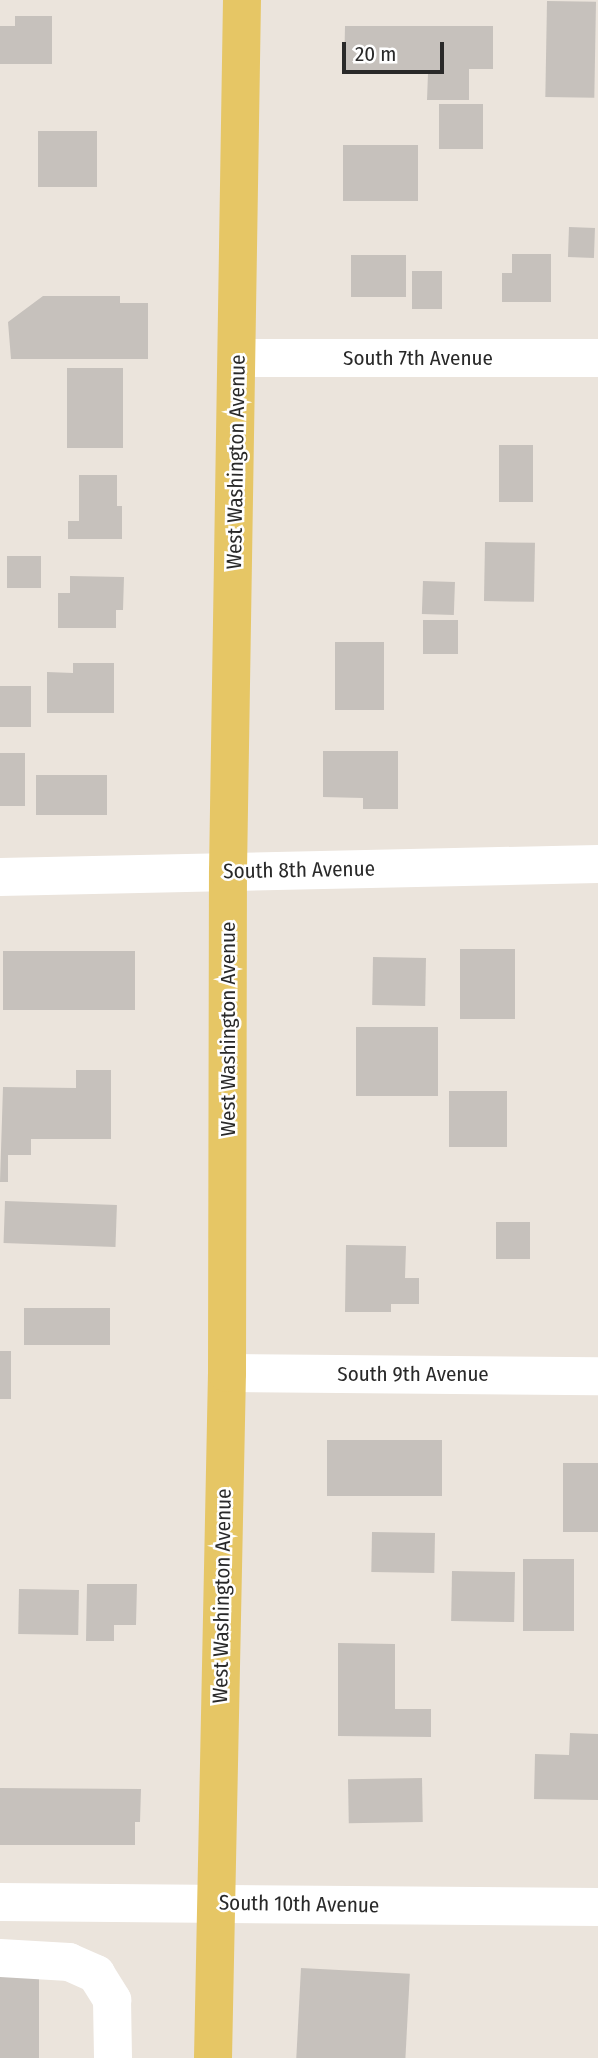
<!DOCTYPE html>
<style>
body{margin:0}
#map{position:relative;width:598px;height:2058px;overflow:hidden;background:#ebe4dc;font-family:"Fira Sans Condensed",sans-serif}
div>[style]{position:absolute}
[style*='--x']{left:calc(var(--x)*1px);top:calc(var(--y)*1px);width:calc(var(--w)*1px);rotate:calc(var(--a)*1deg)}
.building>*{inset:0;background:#c6c1bc;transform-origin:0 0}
.minor>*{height:38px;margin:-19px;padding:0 19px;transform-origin:19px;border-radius:19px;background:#fff}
.major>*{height:38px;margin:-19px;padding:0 19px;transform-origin:19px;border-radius:19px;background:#e6c665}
span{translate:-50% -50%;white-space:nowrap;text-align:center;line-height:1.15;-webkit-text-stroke:5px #fff;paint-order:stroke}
.street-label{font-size:21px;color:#292929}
.scale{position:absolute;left:342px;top:42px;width:102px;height:32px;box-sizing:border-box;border:4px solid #292929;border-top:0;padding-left:9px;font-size:21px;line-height:24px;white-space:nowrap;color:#292929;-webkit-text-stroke:5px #fff;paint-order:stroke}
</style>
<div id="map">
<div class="building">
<i style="left:547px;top:1px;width:49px;height:96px;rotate:1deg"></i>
<i style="clip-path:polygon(15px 16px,52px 16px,52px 64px,0 64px,0 26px,15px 26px)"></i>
<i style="clip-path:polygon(345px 26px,493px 26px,493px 69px,469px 69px,469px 100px,427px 100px,428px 73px,344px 72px)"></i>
<i style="left:439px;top:104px;width:44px;height:45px"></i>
<i style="left:38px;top:131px;width:59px;height:56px"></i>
<i style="left:343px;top:145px;width:75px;height:56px"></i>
<i style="left:569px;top:227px;width:26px;height:30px;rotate:2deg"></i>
<i style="clip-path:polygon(512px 254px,551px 254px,551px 302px,502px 302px,502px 273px,512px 273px)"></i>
<i style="left:351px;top:255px;width:55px;height:42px"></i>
<i style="left:412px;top:271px;width:30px;height:38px"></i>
<i style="clip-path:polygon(43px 296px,120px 296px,120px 303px,148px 303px,148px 359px,11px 359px,8px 322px)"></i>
<i style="left:67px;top:368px;width:56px;height:80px"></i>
<i style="left:499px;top:445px;width:34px;height:57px"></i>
<i style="clip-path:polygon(79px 475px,117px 475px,117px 506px,122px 506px,122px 539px,68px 539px,68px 521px,79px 521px)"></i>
<i style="left:485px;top:542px;width:50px;height:59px;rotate:1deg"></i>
<i style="left:7px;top:556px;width:34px;height:32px"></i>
<i style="clip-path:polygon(70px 576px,124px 577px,123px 610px,116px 610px,116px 628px,58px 628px,58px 593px,70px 593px)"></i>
<i style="left:423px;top:581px;width:32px;height:33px;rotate:2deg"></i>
<i style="left:423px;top:620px;width:35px;height:34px"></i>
<i style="left:335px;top:642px;width:49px;height:68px"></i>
<i style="clip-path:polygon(73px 663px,114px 663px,114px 713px,47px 713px,47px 672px,73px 673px)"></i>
<i style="left:0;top:686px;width:31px;height:41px"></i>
<i style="clip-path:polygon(323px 751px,398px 751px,398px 809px,363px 809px,363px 798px,323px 797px)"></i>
<i style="left:0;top:753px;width:25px;height:53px"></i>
<i style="left:36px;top:775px;width:71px;height:40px"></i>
<i style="left:460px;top:949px;width:55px;height:70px"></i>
<i style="left:3px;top:951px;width:132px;height:59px"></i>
<i style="left:373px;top:957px;width:53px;height:48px;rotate:1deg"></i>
<i style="left:356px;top:1027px;width:82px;height:69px"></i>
<i style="clip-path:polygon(76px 1070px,111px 1070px,111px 1139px,31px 1139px,31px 1155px,8px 1155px,8px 1182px,0 1182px,3px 1087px,76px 1088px)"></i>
<i style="left:449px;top:1091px;width:58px;height:56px"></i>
<i style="left:5px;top:1201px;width:112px;height:42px;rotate:2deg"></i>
<i style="left:496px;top:1222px;width:34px;height:37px"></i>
<i style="clip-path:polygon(346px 1245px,406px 1246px,405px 1278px,419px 1278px,419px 1304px,391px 1304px,391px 1312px,345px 1312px)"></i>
<i style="left:24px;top:1308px;width:86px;height:37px"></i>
<i style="left:0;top:1351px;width:11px;height:48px"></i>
<i style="left:327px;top:1440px;width:115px;height:56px"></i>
<i style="left:563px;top:1463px;width:35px;height:69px"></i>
<i style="left:372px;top:1532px;width:63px;height:40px;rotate:1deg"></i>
<i style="left:523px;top:1559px;width:51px;height:72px"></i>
<i style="left:452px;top:1571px;width:63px;height:50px;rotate:1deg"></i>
<i style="clip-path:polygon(87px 1584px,137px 1584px,136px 1625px,114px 1625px,114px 1641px,86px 1641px)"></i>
<i style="left:19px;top:1589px;width:60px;height:45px;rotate:1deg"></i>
<i style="clip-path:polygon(338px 1643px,395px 1644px,395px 1709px,431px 1709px,431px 1737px,338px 1736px)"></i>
<i style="clip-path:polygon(570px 1733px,598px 1734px,598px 1800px,534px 1799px,535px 1754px,569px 1755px)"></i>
<i style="left:422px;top:1778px;width:44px;height:74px;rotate:89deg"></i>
<i style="clip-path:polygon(0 1788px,141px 1789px,140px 1822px,135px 1822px,135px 1845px,0 1845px)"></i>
<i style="left:301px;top:1968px;width:109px;height:90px;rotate:3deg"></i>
<i style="left:0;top:1975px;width:39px;height:83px"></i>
</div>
<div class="minor">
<i style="--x:238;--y:358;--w:360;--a:0"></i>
<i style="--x:0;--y:877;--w:598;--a:-1.25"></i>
<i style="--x:227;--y:1373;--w:371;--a:0.5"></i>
<i style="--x:0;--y:1902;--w:598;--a:0.48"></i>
<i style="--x:0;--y:1958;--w:69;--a:3.3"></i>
<i style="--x:69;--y:1962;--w:30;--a:24"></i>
<i style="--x:96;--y:1974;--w:31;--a:58"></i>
<i style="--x:112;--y:2000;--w:58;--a:89"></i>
</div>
<div class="major">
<i style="--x:213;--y:2058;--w:685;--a:-88.83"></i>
<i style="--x:227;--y:1373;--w:502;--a:-89.89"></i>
<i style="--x:228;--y:871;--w:871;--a:-89.08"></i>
</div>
<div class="street-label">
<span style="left:418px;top:358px">South 7th Avenue</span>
<span style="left:236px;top:462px;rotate:-89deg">West Washington Avenue</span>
<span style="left:299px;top:870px;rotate:-1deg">South 8th Avenue</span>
<span style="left:228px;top:1029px;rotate:-90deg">West Washington Avenue</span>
<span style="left:413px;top:1374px">South 9th Avenue</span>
<span style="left:222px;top:1596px;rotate:-89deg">West Washington Avenue</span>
<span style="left:299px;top:1904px;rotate:1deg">South 10th Avenue</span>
</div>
<div class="scale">20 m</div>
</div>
